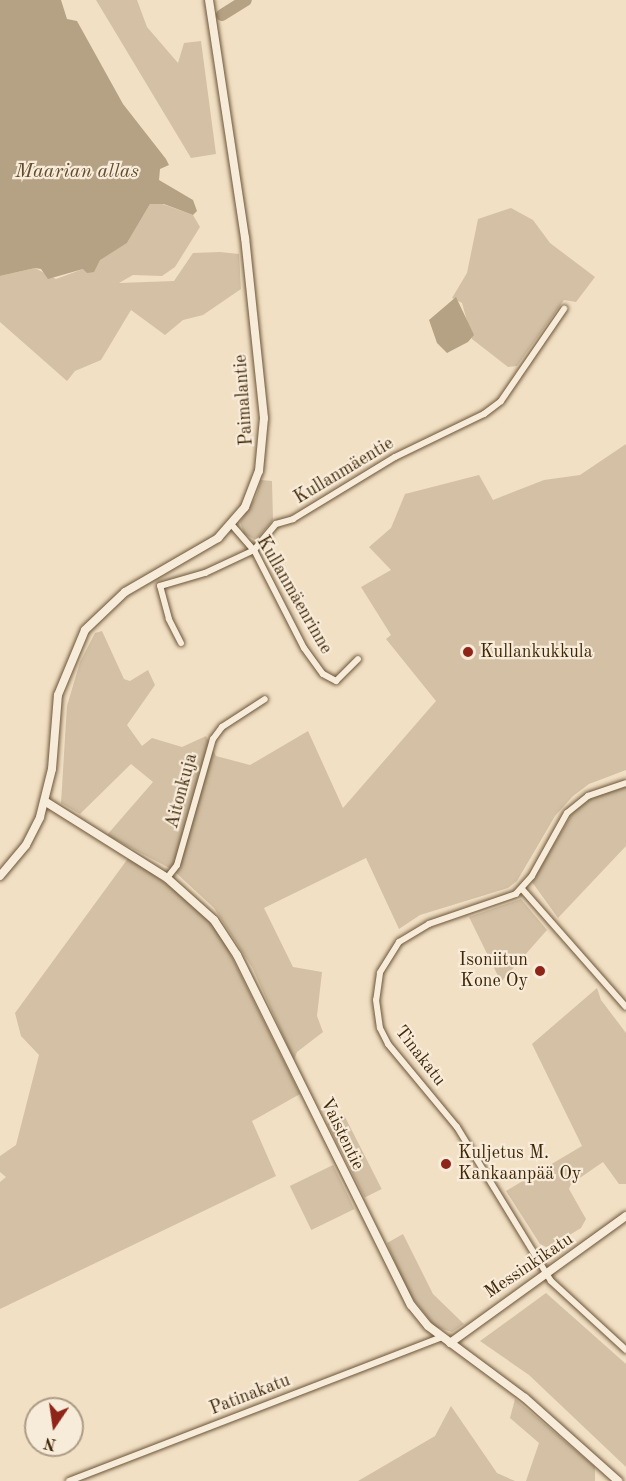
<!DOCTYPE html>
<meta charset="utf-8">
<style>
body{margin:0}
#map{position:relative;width:626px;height:1481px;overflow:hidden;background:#f2e0c5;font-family:"Old Standard TT",serif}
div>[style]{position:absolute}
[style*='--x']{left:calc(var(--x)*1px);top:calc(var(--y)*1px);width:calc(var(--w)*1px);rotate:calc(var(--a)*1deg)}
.green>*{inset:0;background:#d3c0a5;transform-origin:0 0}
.water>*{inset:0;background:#b5a184}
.river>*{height:12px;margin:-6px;padding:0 6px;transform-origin:6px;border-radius:6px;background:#b5a184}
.roads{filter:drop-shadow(0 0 2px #6b5436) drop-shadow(0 0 2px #6b5436)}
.minor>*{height:6px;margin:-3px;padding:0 3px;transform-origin:3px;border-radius:3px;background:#f7ebd9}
.tertiary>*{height:8px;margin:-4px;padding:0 4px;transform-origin:4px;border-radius:4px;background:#f7ebd9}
.dots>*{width:16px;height:16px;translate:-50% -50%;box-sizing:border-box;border:3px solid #f7ebd9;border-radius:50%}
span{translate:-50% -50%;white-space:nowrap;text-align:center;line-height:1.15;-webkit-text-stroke:4.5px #f7ebd9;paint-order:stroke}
.street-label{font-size:18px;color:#3e2606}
.poi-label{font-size:18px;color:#3e2606}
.left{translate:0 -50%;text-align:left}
.right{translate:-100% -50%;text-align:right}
.water-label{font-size:20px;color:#624b2c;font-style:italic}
.north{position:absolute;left:24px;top:1397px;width:60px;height:60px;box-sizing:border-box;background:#f7ebd9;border:2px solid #ad9c85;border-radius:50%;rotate:193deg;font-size:16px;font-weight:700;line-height:24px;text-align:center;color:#3e2606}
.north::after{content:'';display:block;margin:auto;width:21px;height:27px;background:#8f2418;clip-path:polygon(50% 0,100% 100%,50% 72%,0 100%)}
</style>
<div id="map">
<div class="green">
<i style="clip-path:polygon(96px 0,137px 0,147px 27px,178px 63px,184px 43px,201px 41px,216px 154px,191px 158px)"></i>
<i style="clip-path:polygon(157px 202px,193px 215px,200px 227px,175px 267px,162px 276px,133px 275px,119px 283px,174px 281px,193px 253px,220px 252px,239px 254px,241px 289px,203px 315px,183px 320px,165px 335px,131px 310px,101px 360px,75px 371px,67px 381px,0 322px,0 276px,35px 268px,56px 279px,83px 269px,127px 243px,150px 204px)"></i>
<i style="clip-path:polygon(511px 208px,533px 220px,550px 243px,595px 277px,576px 302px,564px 300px,517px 366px,508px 367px,472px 339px,462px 303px,452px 298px,467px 273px,478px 219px)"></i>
<i style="clip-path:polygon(626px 444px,626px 770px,589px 784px,573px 796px,555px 816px,517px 881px,508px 888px,420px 915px,399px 929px,366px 858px,264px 908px,293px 967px,322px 972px,317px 1016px,323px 1032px,297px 1052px,294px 1060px,252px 967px,214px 908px,173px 870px,107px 835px,153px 782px,131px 764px,80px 814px,61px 803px,67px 706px,80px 662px,95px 633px,102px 631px,124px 679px,130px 681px,148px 670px,155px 685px,127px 725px,142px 746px,152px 738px,182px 747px,206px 736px,216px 756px,250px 765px,308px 731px,343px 808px,436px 701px,386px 639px,391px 635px,361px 587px,391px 570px,369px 547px,391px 528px,405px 494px,479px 475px,493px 500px,544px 480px,580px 475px)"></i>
<i style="clip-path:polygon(261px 480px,272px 481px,273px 520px,256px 540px,244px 534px,240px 522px,256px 497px)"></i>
<i style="clip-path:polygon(626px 787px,626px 846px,558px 918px,532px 882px,573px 812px,593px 797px)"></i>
<i style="clip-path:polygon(129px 857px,197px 906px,222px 937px,300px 1094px,252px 1121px,276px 1176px,0 1309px,0 1182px,6px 1177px,0 1172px,0 1156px,16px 1145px,39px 1055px,21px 1036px,15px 1013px)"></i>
<i style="clip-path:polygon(521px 899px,547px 930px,501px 982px,469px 917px)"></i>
<i style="clip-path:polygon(597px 988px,601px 1000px,626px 1033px,626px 1184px,619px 1184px,603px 1162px,571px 1184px,569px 1189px,586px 1219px,581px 1228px,548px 1248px,540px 1244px,506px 1191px,582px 1146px,532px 1044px)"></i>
<i style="left:344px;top:1115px;width:83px;height:19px;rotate:63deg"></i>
<i style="left:333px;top:1165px;width:49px;height:48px;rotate:64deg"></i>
<i style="clip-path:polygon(403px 1234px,433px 1294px,464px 1324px,452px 1332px,435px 1327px,407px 1291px,387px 1243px)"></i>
<i style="clip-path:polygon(546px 1293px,626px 1364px,626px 1467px,529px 1375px,480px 1341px)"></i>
<i style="clip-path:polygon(515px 1399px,595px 1467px,595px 1481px,526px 1481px,539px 1443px,510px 1418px)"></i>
<i style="clip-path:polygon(451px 1406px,497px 1473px,515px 1481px,358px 1481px,435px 1436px)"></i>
</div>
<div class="water">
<i style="clip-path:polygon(0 0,61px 0,67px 19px,77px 21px,123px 104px,166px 159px,169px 165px,160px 169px,159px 180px,193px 200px,197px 211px,193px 215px,164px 204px,150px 204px,127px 243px,100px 260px,94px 272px,87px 273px,83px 269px,48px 279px,41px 269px,35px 268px,0 276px)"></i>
<i style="clip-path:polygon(456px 297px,474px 335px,468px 342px,447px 353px,437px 343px,429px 320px)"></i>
</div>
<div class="river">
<i style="--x:222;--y:15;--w:28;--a:-32"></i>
</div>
<div class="roads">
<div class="minor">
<i style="--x:231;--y:524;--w:35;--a:49"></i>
<i style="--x:254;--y:550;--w:110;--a:63"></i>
<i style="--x:304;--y:648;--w:32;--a:54"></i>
<i style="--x:323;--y:674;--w:15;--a:28"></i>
<i style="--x:336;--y:681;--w:31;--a:-45"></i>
<i style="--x:181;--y:643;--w:27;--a:-117"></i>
<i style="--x:169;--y:619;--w:34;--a:-105"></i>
<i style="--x:160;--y:586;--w:47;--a:-16.1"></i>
<i style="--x:205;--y:573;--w:54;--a:-25.1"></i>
<i style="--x:254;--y:550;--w:34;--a:-50"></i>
<i style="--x:276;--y:524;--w:18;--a:-16"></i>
<i style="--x:293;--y:519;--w:119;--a:-31.3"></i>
<i style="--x:395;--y:457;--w:99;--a:-25.8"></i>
<i style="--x:484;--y:414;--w:21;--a:-37"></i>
<i style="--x:501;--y:401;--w:112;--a:-55.6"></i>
<i style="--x:626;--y:783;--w:40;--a:161.1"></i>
<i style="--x:588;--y:796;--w:27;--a:141"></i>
<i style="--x:567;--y:813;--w:72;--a:119.1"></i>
<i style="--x:532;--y:876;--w:24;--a:132"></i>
<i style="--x:516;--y:894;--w:92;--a:161"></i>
<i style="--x:429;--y:924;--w:35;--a:149"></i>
<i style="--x:399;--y:942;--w:36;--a:122"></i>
<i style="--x:380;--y:973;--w:27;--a:98"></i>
<i style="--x:376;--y:1000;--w:28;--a:82"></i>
<i style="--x:380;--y:1028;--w:18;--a:63"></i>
<i style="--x:388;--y:1044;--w:108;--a:50.3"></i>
<i style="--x:457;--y:1127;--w:180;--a:58.6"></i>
<i style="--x:551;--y:1281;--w:102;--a:42.6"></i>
<i style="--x:167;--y:878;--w:16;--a:-52"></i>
<i style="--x:177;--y:865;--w:131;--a:-74.1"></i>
<i style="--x:213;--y:739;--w:15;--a:-53"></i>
<i style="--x:222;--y:727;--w:51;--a:-33.1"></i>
<i style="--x:522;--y:889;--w:157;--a:48.6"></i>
<i style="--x:69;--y:1481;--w:400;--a:-21.1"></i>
</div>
<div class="tertiary">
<i style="--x:46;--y:802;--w:143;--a:32.1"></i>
<i style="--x:167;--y:878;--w:63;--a:41.8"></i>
<i style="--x:214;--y:920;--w:42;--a:56.7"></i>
<i style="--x:237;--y:955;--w:391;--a:63.6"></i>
<i style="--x:411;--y:1305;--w:27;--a:51"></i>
<i style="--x:428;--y:1326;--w:121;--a:36.6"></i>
<i style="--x:525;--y:1398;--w:125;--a:41.7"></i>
<i style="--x:0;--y:876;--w:40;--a:-50"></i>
<i style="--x:26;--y:845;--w:31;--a:-63"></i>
<i style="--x:40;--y:817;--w:49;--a:-76"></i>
<i style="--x:52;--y:769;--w:74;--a:-85.4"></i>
<i style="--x:58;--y:695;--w:70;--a:-67.4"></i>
<i style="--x:85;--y:630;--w:55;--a:-43.5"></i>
<i style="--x:125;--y:592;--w:108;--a:-30.1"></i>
<i style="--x:218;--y:538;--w:41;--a:-48.9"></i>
<i style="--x:245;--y:507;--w:39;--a:-69"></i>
<i style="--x:259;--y:471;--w:53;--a:-84.6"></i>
<i style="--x:264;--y:418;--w:181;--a:-96"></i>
<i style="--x:245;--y:238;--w:241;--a:-98.6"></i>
<i style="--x:450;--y:1343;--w:217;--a:-35.8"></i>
</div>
</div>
<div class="dots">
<i style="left:468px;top:652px;background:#8f2418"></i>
<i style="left:540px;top:971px;background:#8f2418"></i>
<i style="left:446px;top:1164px;background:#8f2418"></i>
</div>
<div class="street-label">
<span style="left:244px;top:400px;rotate:-94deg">Paimalantie</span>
<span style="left:344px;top:471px;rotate:-31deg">Kullanmäentie</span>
<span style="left:294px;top:595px;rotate:60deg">Kullanmäenrinne</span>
<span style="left:182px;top:791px;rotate:-75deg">Aitonkuja</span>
<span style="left:420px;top:1056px;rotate:52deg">Tinakatu</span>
<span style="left:342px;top:1134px;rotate:64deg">Vaistentie</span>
<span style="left:529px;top:1266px;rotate:-34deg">Messinkikatu</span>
<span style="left:250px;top:1395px;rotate:-21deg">Patinakatu</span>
</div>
<div class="poi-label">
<span class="left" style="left:480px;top:652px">Kullankukkula</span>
<span class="right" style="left:528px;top:971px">Isoniitun<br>Kone Oy</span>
<span class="left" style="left:458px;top:1164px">Kuljetus M.<br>Kankaanpää Oy</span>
</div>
<div class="water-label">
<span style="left:77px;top:172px">Maarian allas</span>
</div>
<div class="north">N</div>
</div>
